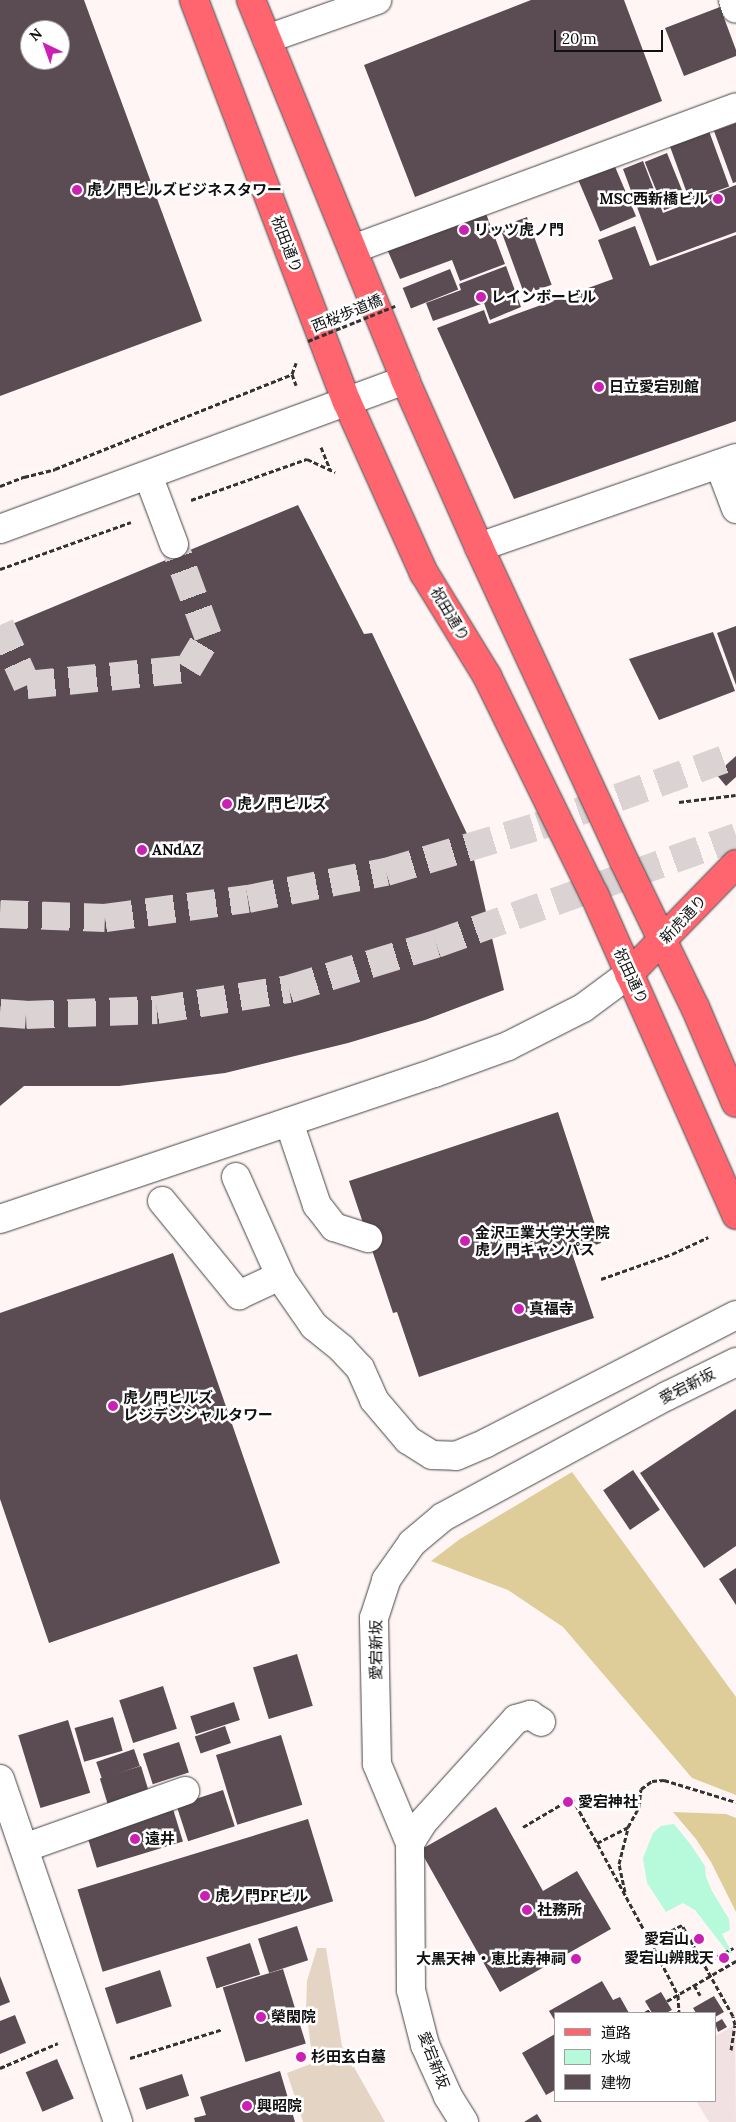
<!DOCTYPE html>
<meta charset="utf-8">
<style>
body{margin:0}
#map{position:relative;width:736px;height:2122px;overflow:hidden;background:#fff5f5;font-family:Lora,"Noto Sans JP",serif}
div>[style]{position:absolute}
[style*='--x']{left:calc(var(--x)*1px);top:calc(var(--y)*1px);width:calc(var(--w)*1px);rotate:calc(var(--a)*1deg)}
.forest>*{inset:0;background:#decc99}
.cemetery>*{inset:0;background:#e4d4c3}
.plaza>*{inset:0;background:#f1e1e3}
.water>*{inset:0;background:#b6f9db}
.building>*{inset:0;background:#5a4c52;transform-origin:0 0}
.minor-tunnel>*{height:28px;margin-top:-14px;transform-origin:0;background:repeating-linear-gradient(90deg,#dbd3d3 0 28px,transparent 0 42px)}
.major-tunnel>*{height:28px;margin-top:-14px;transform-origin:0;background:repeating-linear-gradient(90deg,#dbd3d3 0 28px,transparent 0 42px)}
.path>*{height:3px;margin-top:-1.5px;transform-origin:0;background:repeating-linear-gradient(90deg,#333 0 5px,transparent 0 7.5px)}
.roads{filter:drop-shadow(0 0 1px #444) drop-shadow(0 0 1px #444)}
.minor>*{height:28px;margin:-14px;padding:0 14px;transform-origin:14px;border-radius:14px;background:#fff}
.major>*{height:28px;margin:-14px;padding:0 14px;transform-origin:14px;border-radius:14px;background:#ff656f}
.path-bridge>*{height:3px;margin-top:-1.5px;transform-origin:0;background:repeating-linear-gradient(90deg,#333 0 5px,transparent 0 7.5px)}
.dots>*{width:14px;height:14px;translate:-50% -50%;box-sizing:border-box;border:2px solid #fff;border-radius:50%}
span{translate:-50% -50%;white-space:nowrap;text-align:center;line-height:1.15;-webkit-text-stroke:5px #fff;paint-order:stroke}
.poi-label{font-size:15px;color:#111;font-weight:700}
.left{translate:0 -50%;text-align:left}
.right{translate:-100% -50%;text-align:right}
.street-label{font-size:15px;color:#111}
.legend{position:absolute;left:554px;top:2012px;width:162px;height:90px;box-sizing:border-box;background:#fff;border:1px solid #a0a0a0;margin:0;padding:6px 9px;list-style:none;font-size:15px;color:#111}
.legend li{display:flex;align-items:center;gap:10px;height:25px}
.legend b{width:25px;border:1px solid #a0a0a0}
.north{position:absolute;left:20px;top:20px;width:50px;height:50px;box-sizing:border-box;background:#fff;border:1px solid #a0a0a0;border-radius:50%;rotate:318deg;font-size:14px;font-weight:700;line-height:20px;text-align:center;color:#111}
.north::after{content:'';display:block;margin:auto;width:18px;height:22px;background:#ca20b3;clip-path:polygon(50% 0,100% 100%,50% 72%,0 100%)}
.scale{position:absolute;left:554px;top:30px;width:109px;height:22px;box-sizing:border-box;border:2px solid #111;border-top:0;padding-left:6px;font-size:15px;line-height:18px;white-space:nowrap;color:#111;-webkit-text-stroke:4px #fff;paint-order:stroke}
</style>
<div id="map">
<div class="forest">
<i style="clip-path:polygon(572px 1472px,736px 1697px,736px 1795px,692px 1778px,563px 1627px,508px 1590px,431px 1561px,460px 1539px)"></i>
<i style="clip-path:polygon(673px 1812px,726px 1814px,736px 1818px,736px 1912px,711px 1862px,696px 1839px)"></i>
</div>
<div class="cemetery">
<i style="clip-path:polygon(317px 1948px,326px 1948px,342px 2046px,385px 2122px,303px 2122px,287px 2073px,313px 2063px,306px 2009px,307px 1981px)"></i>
</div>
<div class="plaza">
<i style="clip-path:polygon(735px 2025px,736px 2122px,709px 2122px,696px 2101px,715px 2101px,715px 2036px)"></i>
</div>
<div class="water">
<i style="clip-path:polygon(674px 1824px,691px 1845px,705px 1866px,706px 1877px,712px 1891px,729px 1919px,730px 1930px,722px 1934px,732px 1953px,729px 1954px,695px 1910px,683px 1903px,666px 1912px,647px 1883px,643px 1858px,653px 1833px,661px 1826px)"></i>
</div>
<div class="building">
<i style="clip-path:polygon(evenodd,0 0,84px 0,202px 321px,0 396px,0 0,30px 30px,60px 30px,60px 60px,30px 60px,30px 30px)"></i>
<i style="clip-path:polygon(531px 0,624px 0,662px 101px,415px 197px,364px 65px)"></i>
<i style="clip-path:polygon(720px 7px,736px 50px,736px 56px,684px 76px,665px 28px)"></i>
<i style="clip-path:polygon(736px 123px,736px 182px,733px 183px,714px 131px)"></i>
<i style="left:709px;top:131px;width:59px;height:42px;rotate:70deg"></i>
<i style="left:667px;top:153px;width:52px;height:24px;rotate:68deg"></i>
<i style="clip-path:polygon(643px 161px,663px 213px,736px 185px,736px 232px,657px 261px,623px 169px)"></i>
<i style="left:613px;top:162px;width:59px;height:39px;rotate:67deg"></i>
<i style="clip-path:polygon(485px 211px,505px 264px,460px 281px,452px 260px,400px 279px,387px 249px)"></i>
<i style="left:527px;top:217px;width:72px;height:29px;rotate:70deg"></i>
<i style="clip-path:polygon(635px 226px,650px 266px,736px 235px,736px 421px,514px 499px,437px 328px,484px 310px,489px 324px,613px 279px,598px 240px)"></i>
<i style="clip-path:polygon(506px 266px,521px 307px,490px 320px,484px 303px,433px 321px,426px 303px,461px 290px,459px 284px)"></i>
<i style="left:450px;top:269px;width:22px;height:51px;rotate:68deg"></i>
<i style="clip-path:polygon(298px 505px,364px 634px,372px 633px,469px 838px,504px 990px,425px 1020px,348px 1043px,225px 1073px,119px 1086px,24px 1086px,0 1106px,0 629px)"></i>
<i style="clip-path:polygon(736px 626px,736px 685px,717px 633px)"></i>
<i style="clip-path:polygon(713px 632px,735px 691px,659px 720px,629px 659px)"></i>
<i style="clip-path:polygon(736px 756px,736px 777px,726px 786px,716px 774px)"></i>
<i style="clip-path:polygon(558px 1112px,601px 1243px,572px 1253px,594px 1318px,419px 1377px,397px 1312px,393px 1313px,349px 1181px)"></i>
<i style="clip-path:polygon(173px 1253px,280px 1563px,49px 1643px,0 1499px,0 1313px)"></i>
<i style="clip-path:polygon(736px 1409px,736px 1546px,704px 1568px,640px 1473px)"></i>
<i style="left:633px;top:1470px;width:48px;height:36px;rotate:56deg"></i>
<i style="clip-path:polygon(736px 1568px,736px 1605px,719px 1579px)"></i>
<i style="left:297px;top:1654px;width:54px;height:46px;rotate:73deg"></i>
<i style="left:163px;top:1686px;width:45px;height:46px;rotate:72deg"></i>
<i style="left:234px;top:1702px;width:19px;height:46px;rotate:72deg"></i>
<i style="left:113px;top:1717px;width:35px;height:40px;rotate:74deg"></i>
<i style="left:68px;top:1720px;width:76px;height:52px;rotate:73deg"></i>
<i style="left:225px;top:1726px;width:18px;height:32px;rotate:71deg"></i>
<i style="left:281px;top:1735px;width:73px;height:68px;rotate:73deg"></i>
<i style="left:179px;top:1742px;width:32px;height:38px;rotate:72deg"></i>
<i style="left:134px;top:1749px;width:18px;height:40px;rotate:71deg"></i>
<i style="left:141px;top:1766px;width:31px;height:43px;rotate:73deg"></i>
<i style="left:223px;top:1790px;width:38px;height:49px;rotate:72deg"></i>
<i style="clip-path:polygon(496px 1807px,543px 1891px,577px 1871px,611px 1929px,500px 1992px,420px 1850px)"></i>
<i style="left:173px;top:1809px;width:34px;height:90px;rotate:73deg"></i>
<i style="left:308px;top:1819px;width:86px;height:241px;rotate:73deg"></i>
<i style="left:297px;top:1926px;width:36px;height:41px;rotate:72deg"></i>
<i style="left:250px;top:1943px;width:33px;height:46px;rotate:72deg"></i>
<i style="left:283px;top:1969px;width:78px;height:63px;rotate:73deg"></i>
<i style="left:160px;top:1970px;width:38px;height:58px;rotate:72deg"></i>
<i style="clip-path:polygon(0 1976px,10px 2002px,0 2006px)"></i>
<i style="clip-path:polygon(602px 1981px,613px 2000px,620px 1997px,629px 2013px,555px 2013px,555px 2021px,549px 2011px)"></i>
<i style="clip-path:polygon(661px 1992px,672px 2010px,666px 2013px,652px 2013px,645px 2001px)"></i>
<i style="clip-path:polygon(714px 1996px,724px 2012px,715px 2017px,715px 2013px,696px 2013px,693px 2008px)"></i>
<i style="clip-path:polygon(15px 2015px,26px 2043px,0 2054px,0 2021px)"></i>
<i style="clip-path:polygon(722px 2019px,727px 2027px,718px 2032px,715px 2023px)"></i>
<i style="clip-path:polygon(555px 2034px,555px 2090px,546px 2095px,522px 2053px)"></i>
<i style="left:57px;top:2059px;width:43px;height:34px;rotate:67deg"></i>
<i style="clip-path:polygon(280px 2071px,295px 2122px,195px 2122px,194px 2118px,206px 2115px,200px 2097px)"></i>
<i style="left:182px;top:2074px;width:23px;height:45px;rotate:72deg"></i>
<i style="clip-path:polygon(537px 2114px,542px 2122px,524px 2122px)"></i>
</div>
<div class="minor-tunnel">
<i style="--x:0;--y:625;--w:66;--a:65.8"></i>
<i style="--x:27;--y:685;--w:162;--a:-5.7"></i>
<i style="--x:188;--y:669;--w:39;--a:-59"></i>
<i style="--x:208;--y:636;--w:98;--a:-110.3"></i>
</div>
<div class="major-tunnel">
<i style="--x:0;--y:914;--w:105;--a:2.2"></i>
<i style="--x:105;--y:918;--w:144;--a:-7.6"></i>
<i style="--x:248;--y:899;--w:141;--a:-11.1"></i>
<i style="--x:386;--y:872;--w:160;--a:-16.7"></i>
<i style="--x:539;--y:826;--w:209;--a:-19.8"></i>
<i style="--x:0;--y:1013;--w:26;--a:4"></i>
<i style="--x:26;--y:1015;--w:131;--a:-2.2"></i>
<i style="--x:157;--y:1010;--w:134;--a:-9"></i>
<i style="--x:289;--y:989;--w:154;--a:-17"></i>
<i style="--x:436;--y:944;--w:319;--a:-19.6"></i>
</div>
<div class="path">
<i style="--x:292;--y:374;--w:12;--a:70"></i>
<i style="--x:321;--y:447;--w:24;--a:68"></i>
<i style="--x:0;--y:486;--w:26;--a:-21"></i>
<i style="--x:24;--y:477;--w:32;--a:-14"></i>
<i style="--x:55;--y:469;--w:255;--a:-21.8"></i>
<i style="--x:292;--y:374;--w:12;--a:-70"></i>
<i style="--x:191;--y:500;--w:123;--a:-19.5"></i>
<i style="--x:307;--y:459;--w:31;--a:25"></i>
<i style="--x:0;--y:569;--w:139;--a:-19.7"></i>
<i style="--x:679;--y:802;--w:57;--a:-7"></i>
<i style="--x:601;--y:1279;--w:75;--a:-19.4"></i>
<i style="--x:672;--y:1254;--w:40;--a:-25"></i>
<i style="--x:523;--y:1827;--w:57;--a:-30.6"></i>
<i style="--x:572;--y:1798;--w:51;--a:60.9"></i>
<i style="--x:625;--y:1892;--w:29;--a:-102"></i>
<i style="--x:619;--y:1864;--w:38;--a:-76"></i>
<i style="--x:650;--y:1941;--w:61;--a:62.6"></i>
<i style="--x:678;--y:1995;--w:18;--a:87"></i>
<i style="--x:704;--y:1963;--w:33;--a:-27"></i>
<i style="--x:694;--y:1985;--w:12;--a:59"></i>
<i style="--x:667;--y:2001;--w:80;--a:-30.1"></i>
<i style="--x:645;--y:2013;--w:6;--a:-31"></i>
<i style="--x:731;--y:2050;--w:25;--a:-81"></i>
<i style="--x:735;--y:2025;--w:9;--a:-103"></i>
<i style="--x:733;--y:2016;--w:104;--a:-119.3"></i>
<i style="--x:682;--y:1925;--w:36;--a:153"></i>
<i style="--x:650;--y:1941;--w:111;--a:-118.4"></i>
<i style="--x:597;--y:1843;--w:35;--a:-27"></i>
<i style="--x:628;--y:1827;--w:23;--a:-61"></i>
<i style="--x:639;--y:1807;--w:18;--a:-84"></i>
<i style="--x:641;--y:1789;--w:14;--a:-36"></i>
<i style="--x:652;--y:1781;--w:12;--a:-5"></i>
<i style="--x:664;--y:1780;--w:75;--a:17"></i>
<i style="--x:130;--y:2058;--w:97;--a:-17.3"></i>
<i style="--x:0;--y:2068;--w:63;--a:-23.3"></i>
</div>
<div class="roads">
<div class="minor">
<i style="--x:733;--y:0;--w:9;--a:72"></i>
<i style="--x:267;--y:39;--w:117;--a:-19.5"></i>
<i style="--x:353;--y:249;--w:408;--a:-20.3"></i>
<i style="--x:719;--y:464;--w:48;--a:69.3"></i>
<i style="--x:148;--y:475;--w:74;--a:69.4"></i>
<i style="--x:0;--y:529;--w:432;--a:-20.2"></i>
<i style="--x:479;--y:547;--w:272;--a:-19.1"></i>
<i style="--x:289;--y:1122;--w:88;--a:71.4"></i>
<i style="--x:317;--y:1205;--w:28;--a:52"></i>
<i style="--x:334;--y:1227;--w:36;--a:18"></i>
<i style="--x:236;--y:1177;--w:113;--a:65.9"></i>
<i style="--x:282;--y:1280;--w:56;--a:55.2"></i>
<i style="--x:314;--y:1326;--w:36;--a:39"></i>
<i style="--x:342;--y:1349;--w:26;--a:47"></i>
<i style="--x:360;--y:1368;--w:35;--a:66"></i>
<i style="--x:374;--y:1400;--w:52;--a:49.6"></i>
<i style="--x:408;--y:1440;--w:28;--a:32"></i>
<i style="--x:432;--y:1455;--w:24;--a:2"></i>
<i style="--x:456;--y:1456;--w:33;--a:-23"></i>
<i style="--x:486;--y:1443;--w:281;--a:-27.1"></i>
<i style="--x:162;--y:1201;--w:122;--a:50.7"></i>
<i style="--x:239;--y:1295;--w:45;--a:-24.9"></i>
<i style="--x:0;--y:1219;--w:458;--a:-18.6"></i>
<i style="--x:434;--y:1073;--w:79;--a:-20"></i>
<i style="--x:508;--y:1046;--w:84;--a:-26.9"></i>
<i style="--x:583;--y:1008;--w:57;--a:-36.5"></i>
<i style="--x:0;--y:1779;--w:363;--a:71"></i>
<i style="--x:410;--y:1843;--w:25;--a:-58"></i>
<i style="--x:423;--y:1822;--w:139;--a:-47.9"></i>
<i style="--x:516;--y:1719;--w:15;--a:-16"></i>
<i style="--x:530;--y:1715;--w:13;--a:32"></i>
<i style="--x:24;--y:1848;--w:171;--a:-19.5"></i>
<i style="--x:464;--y:2122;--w:31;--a:-122"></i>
<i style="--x:448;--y:2096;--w:56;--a:-114.3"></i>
<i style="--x:425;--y:2045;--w:57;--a:-104.3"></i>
<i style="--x:411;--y:1990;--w:147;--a:-90.4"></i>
<i style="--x:410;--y:1843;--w:86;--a:-112.7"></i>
<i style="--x:377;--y:1764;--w:146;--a:-91.2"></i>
<i style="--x:374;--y:1618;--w:40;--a:-72"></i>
<i style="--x:386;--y:1580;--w:45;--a:-54.9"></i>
<i style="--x:412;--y:1543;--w:40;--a:-40"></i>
<i style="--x:443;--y:1517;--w:255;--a:-28.4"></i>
<i style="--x:667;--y:1396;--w:77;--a:-26.2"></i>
</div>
<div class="major">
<i style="--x:194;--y:0;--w:430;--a:69.2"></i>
<i style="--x:347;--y:402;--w:188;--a:65.8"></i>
<i style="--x:424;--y:573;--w:121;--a:58.5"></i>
<i style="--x:487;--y:676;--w:243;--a:63.9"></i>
<i style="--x:594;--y:894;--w:351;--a:66.1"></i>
<i style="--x:251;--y:0;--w:410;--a:67.9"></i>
<i style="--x:405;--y:380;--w:183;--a:66.1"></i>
<i style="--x:479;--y:547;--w:346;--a:65.2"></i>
<i style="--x:624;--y:861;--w:162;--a:64.1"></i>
<i style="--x:695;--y:1007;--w:104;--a:66.9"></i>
<i style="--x:629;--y:974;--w:153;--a:-45.8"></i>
</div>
</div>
<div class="path-bridge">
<i style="--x:308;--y:341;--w:94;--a:-21.9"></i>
</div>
<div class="dots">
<i style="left:77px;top:190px;background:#ca20b3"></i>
<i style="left:718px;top:199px;background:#ca20b3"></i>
<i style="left:464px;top:230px;background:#ca20b3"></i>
<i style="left:481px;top:297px;background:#ca20b3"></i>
<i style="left:599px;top:387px;background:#ca20b3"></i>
<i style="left:227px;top:804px;background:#ca20b3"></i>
<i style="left:142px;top:850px;background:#ca20b3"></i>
<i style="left:465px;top:1241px;background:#ca20b3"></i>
<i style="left:519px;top:1309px;background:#ca20b3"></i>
<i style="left:113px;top:1406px;background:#ca20b3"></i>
<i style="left:568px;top:1802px;background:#ca20b3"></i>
<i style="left:135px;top:1839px;background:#ca20b3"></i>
<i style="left:205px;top:1896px;background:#ca20b3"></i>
<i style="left:527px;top:1910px;background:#ca20b3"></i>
<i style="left:699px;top:1939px;background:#ca20b3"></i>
<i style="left:724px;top:1958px;background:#ca20b3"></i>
<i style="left:576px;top:1959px;background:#ca20b3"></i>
<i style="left:261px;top:2017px;background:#ca20b3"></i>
<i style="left:301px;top:2057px;background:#ca20b3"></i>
<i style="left:247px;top:2106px;background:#ca20b3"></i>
</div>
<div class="poi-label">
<span class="left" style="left:87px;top:190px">虎ノ門ヒルズビジネスタワー</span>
<span class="right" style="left:708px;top:199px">MSC西新橋ビル</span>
<span class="left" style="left:474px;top:230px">リッツ虎ノ門</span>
<span class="left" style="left:491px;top:297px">レインボービル</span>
<span class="left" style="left:609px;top:387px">日立愛宕別館</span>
<span class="left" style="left:237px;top:804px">虎ノ門ヒルズ</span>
<span class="left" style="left:152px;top:850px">ANdAZ</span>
<span class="left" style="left:475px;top:1241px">金沢工業大学大学院<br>虎ノ門キャンパス</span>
<span class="left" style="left:529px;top:1309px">真福寺</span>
<span class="left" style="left:123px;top:1406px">虎ノ門ヒルズ<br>レジデンシャルタワー</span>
<span class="left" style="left:578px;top:1802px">愛宕神社</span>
<span class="left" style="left:145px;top:1839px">遠井</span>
<span class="left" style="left:215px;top:1896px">虎ノ門PFビル</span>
<span class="left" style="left:537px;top:1910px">社務所</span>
<span class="right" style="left:689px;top:1939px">愛宕山</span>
<span class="right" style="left:714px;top:1958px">愛宕山辨戝天</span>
<span class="right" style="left:566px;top:1959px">大黒天神・恵比寿神祠</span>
<span class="left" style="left:271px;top:2017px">榮閑院</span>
<span class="left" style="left:311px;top:2057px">杉田玄白墓</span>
<span class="left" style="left:257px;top:2106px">興昭院</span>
</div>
<div class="street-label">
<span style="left:287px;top:244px;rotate:69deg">祝田通り</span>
<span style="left:347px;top:313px;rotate:-22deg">西桜歩道橋</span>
<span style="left:450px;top:614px;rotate:59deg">祝田通り</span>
<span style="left:683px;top:919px;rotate:-47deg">新虎通り</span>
<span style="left:631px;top:976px;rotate:65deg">祝田通り</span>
<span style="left:687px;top:1386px;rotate:-27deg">愛宕新坂</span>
<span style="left:376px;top:1650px;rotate:-90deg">愛宕新坂</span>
<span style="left:434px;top:2060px;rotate:69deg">愛宕新坂</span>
</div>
<ul class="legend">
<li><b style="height:6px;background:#ff656f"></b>道路</li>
<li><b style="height:14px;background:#b6f9db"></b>水域</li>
<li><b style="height:14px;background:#5a4c52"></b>建物</li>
</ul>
<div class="north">N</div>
<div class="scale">20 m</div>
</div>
